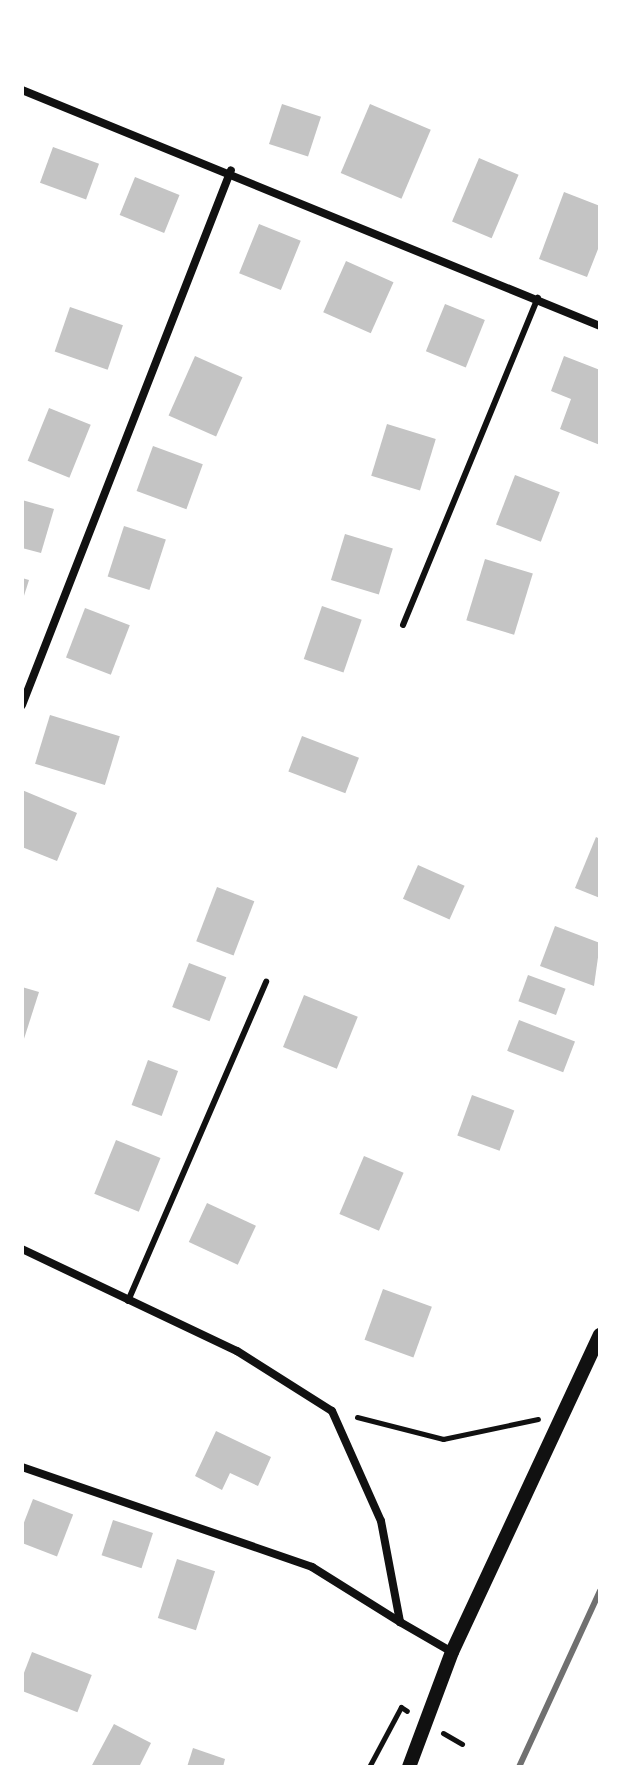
<!DOCTYPE html>
<style>
body{margin:0}
#map{position:relative;width:622px;height:1789px;overflow:hidden;background:#fff;font-family:"Sofia Sans Condensed",sans-serif}
div>[style]{position:absolute}
[style*='--x']{left:calc(var(--x)*1px);top:calc(var(--y)*1px);width:calc(var(--w)*1px);rotate:calc(var(--a)*1deg)}
.building>*{inset:0;background:#c4c4c4;transform-origin:0 0}
.path>*{height:5px;margin:-2.5px;padding:0 2.5px;transform-origin:2.5px;border-radius:2.5px;background:#111}
.service>*{height:6px;margin:-3px;padding:0 3px;transform-origin:3px;border-radius:3px;background:#111}
.minor>*{height:8px;margin:-4px;padding:0 4px;transform-origin:4px;border-radius:4px;background:#111}
.tertiary>*{height:14px;margin:-7px;padding:0 7px;transform-origin:7px;border-radius:7px;background:#111}
.rail>*{height:6px;margin:-3px;padding:0 3px;transform-origin:3px;border-radius:3px;background:#707070}
span{translate:-50% -50%;white-space:nowrap;text-align:center;line-height:1.15;-webkit-text-stroke:6px #fff;paint-order:stroke}
.frame{position:absolute;inset:0;border:24px solid #fff;pointer-events:none}
</style>
<div id="map">
<div class="building">
<i style="left:282px;top:104px;width:41px;height:42px;rotate:18deg"></i>
<i style="left:370px;top:104px;width:66px;height:75px;rotate:23deg"></i>
<i style="left:53px;top:147px;width:49px;height:38px;rotate:20deg"></i>
<i style="left:479px;top:158px;width:43px;height:69px;rotate:23deg"></i>
<i style="left:135px;top:177px;width:48px;height:41px;rotate:22deg"></i>
<i style="clip-path:polygon(564px 192px,600px 206px,600px 244px,587px 277px,539px 259px)"></i>
<i style="left:259px;top:224px;width:45px;height:53px;rotate:22deg"></i>
<i style="left:346px;top:261px;width:52px;height:56px;rotate:24deg"></i>
<i style="left:445px;top:304px;width:43px;height:51px;rotate:22deg"></i>
<i style="left:70px;top:307px;width:56px;height:47px;rotate:19deg"></i>
<i style="left:195px;top:356px;width:52px;height:65px;rotate:24deg"></i>
<i style="clip-path:polygon(564px 356px,600px 370px,600px 445px,560px 429px,571px 399px,551px 391px)"></i>
<i style="left:49px;top:408px;width:45px;height:57px;rotate:22deg"></i>
<i style="left:387px;top:424px;width:51px;height:54px;rotate:17deg"></i>
<i style="left:153px;top:446px;width:53px;height:48px;rotate:20deg"></i>
<i style="left:515px;top:475px;width:48px;height:53px;rotate:21deg"></i>
<i style="clip-path:polygon(22px 500px,54px 509px,41px 553px,22px 548px)"></i>
<i style="left:124px;top:526px;width:44px;height:53px;rotate:18deg"></i>
<i style="left:345px;top:534px;width:50px;height:48px;rotate:17deg"></i>
<i style="left:485px;top:559px;width:50px;height:64px;rotate:17deg"></i>
<i style="clip-path:polygon(22px 578px,29px 580px,23px 599px,22px 598px)"></i>
<i style="left:322px;top:606px;width:42px;height:56px;rotate:19deg"></i>
<i style="left:85px;top:608px;width:48px;height:53px;rotate:21deg"></i>
<i style="left:50px;top:715px;width:73px;height:51px;rotate:17deg"></i>
<i style="left:302px;top:736px;width:61px;height:38px;rotate:21deg"></i>
<i style="clip-path:polygon(22px 790px,77px 813px,57px 861px,22px 847px)"></i>
<i style="clip-path:polygon(596px 837px,600px 839px,600px 898px,575px 888px)"></i>
<i style="left:418px;top:865px;width:51px;height:37px;rotate:24deg"></i>
<i style="left:217px;top:887px;width:40px;height:58px;rotate:21deg"></i>
<i style="clip-path:polygon(555px 926px,600px 943px,594px 986px,540px 966px)"></i>
<i style="left:189px;top:963px;width:40px;height:47px;rotate:21deg"></i>
<i style="left:528px;top:975px;width:40px;height:28px;rotate:20deg"></i>
<i style="clip-path:polygon(22px 987px,39px 992px,23px 1042px,22px 1042px)"></i>
<i style="left:304px;top:995px;width:58px;height:56px;rotate:22deg"></i>
<i style="left:519px;top:1020px;width:60px;height:33px;rotate:21deg"></i>
<i style="left:148px;top:1060px;width:32px;height:48px;rotate:20deg"></i>
<i style="left:472px;top:1095px;width:45px;height:43px;rotate:20deg"></i>
<i style="left:116px;top:1140px;width:48px;height:58px;rotate:22deg"></i>
<i style="left:364px;top:1156px;width:43px;height:63px;rotate:23deg"></i>
<i style="left:207px;top:1203px;width:54px;height:43px;rotate:25deg"></i>
<i style="left:383px;top:1289px;width:52px;height:54px;rotate:20deg"></i>
<i style="clip-path:polygon(216px 1431px,271px 1457px,258px 1486px,230px 1473px,222px 1490px,195px 1476px)"></i>
<i style="left:33px;top:1499px;width:43px;height:45px;rotate:21deg"></i>
<i style="left:113px;top:1520px;width:42px;height:37px;rotate:18deg"></i>
<i style="left:177px;top:1559px;width:40px;height:62px;rotate:18deg"></i>
<i style="left:32px;top:1652px;width:64px;height:40px;rotate:21deg"></i>
<i style="clip-path:polygon(114px 1724px,151px 1743px,139px 1767px,91px 1767px)"></i>
<i style="clip-path:polygon(193px 1748px,225px 1759px,223px 1767px,187px 1767px)"></i>
</div>
<div class="path">
<i style="--x:357;--y:1417;--w:89;--a:14.3"></i>
<i style="--x:443;--y:1439;--w:97;--a:-11.9"></i>
<i style="--x:443;--y:1733;--w:22;--a:30"></i>
<i style="--x:369;--y:1767;--w:68;--a:-61.9"></i>
<i style="--x:401;--y:1707;--w:7;--a:34"></i>
</div>
<div class="service">
<i style="--x:403;--y:625;--w:354;--a:-67.6"></i>
<i style="--x:128;--y:1301;--w:348;--a:-66.6"></i>
</div>
<div class="minor">
<i style="--x:22;--y:90;--w:624;--a:22.21"></i>
<i style="--x:22;--y:705;--w:574;--a:-68.66"></i>
<i style="--x:22;--y:1249;--w:238;--a:25.4"></i>
<i style="--x:237;--y:1351;--w:112;--a:32.3"></i>
<i style="--x:332;--y:1411;--w:120;--a:66"></i>
<i style="--x:381;--y:1521;--w:103;--a:79.3"></i>
<i style="--x:400;--y:1622;--w:60;--a:30"></i>
<i style="--x:22;--y:1467;--w:307;--a:19"></i>
<i style="--x:312;--y:1567;--w:104;--a:32"></i>
</div>
<div class="tertiary">
<i style="--x:409;--y:1767;--w:123;--a:-69.5"></i>
<i style="--x:452;--y:1652;--w:350;--a:-65"></i>
</div>
<div class="rail">
<i style="--x:519;--y:1767;--w:194;--a:-65.3"></i>
</div>
<div class="frame"></div>
</div>
